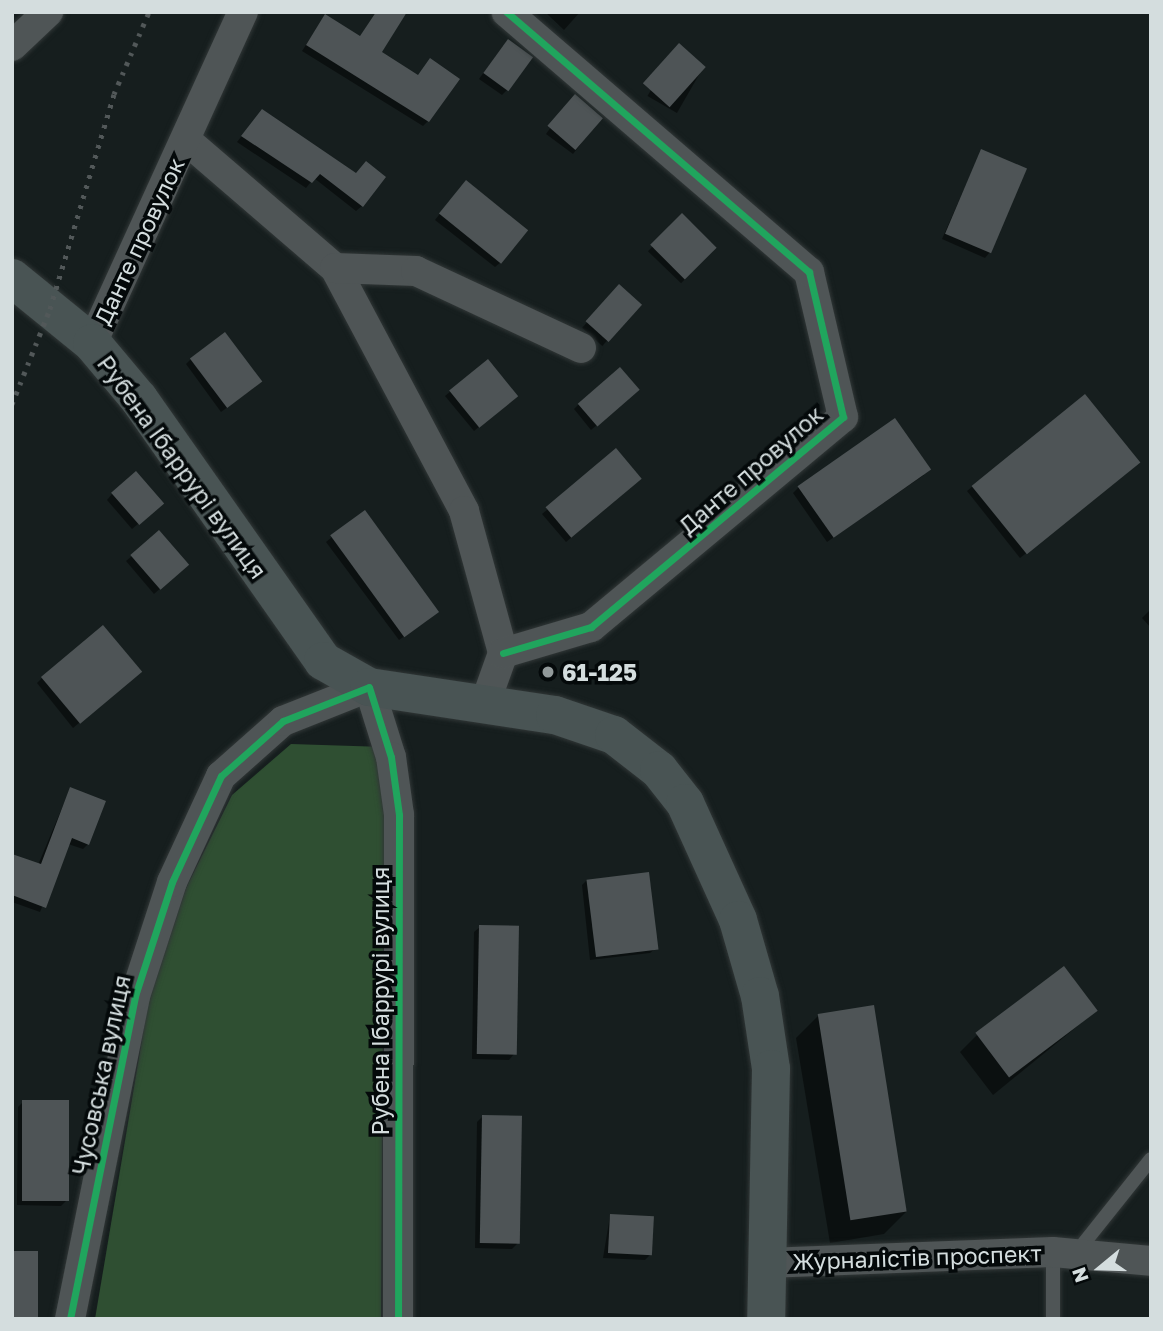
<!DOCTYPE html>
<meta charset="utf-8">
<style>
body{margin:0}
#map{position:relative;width:1163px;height:1331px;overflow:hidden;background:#161e1e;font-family:"Golos Text",sans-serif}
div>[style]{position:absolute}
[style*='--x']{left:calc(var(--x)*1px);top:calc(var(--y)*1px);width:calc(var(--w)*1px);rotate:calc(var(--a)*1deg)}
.forest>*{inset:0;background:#2f4f32}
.shadow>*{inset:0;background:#0007;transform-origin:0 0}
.building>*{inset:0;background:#4e5456;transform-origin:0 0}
.roads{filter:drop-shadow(0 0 2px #313737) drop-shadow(0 0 2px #313737)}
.service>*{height:14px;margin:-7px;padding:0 7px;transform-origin:7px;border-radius:7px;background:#4f5556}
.minor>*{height:30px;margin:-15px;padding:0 15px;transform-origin:15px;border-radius:15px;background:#4f5556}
.secondary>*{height:38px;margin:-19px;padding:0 19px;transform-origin:19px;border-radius:19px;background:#495454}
.rail>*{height:5px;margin-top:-2.5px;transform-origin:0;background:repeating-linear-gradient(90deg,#525859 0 3.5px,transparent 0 10.5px)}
.cycleway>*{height:7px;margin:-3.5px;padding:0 3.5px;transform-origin:3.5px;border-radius:3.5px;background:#20a55d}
.dots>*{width:19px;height:19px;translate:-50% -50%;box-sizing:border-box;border:4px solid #04090a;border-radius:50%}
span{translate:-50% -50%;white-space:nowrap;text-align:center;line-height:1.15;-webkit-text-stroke:7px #04090a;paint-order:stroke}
.street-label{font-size:23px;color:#d4ddde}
.poi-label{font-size:23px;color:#d4ddde;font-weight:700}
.left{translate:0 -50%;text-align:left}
.frame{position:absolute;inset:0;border:14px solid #d4ddde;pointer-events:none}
.north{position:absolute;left:1065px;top:1233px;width:70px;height:70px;-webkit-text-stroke:5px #04090a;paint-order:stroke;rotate:251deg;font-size:19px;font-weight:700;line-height:28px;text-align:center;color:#d4ddde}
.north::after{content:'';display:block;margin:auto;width:24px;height:32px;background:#d4ddde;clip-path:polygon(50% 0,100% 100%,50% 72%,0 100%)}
</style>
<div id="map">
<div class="forest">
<i style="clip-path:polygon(291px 744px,385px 747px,381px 1319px,95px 1319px,148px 1004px,186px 888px,232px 795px)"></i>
</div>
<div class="shadow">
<i style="clip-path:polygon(376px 12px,397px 12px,379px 53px,428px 121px,423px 126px,302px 51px,325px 16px,359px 38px)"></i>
<i style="clip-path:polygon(545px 12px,580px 12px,564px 30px)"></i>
<i style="clip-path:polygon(503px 46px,507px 90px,502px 95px,479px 79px)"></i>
<i style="left:674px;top:50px;width:34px;height:53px;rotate:30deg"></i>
<i style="clip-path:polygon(570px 101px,601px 118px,573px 154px,546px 134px)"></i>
<i style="clip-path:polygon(257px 117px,362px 206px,356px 211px,314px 178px,306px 188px,237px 142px)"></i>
<i style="clip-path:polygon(981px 151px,990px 252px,985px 258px,942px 239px)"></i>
<i style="clip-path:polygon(461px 187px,501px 262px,495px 267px,435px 220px)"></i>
<i style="left:682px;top:216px;width:46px;height:49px;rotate:44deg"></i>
<i style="left:619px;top:287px;width:27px;height:55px;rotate:42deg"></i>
<i style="clip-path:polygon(191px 359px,255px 387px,221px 412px,186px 364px)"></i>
<i style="clip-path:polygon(451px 391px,511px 401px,474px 431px,445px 396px)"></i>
<i style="clip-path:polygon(632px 395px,591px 430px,574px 409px,579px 404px)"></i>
<i style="clip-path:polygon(1133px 468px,1020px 558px,967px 491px,973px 486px)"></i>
<i style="clip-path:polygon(924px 475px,827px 542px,793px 493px,798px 488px)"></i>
<i style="clip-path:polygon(635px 484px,566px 542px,542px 514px,548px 509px)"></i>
<i style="clip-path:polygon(112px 494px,157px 508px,132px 529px,107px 500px)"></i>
<i style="clip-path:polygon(332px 537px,432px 617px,399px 640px,326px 542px)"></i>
<i style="clip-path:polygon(132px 556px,181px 570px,154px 594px,126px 561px)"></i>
<i style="clip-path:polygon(1151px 609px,1151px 628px,1142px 618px)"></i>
<i style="clip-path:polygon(134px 677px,73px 728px,37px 683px,42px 678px)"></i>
<i style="clip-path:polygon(70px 789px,88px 844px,83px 849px,68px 844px,40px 912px,12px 902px,12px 856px,38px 865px)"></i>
<i style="clip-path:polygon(587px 880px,656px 948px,650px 953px,590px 960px,582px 885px)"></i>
<i style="clip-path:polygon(480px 927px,514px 1054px,509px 1060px,472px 1059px,474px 932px)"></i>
<i style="clip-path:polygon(1096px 1011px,993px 1095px,960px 1052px,978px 1034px)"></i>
<i style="clip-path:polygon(819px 1015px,907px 1211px,884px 1234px,830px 1243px,796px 1038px)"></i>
<i style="clip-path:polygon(23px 1102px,67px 1200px,61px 1206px,17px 1205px,18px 1107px)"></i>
<i style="clip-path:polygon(483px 1116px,517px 1244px,512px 1249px,475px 1248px,477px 1122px)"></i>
<i style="clip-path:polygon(610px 1216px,650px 1255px,645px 1260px,603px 1258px)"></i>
</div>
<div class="building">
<i style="clip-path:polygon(376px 12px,407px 12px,382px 52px,418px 75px,430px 58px,460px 79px,429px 122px,306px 45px,325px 14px,360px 36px)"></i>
<i style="left:508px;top:39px;width:31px;height:42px;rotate:36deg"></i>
<i style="left:679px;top:43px;width:36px;height:54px;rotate:42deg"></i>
<i style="left:575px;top:94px;width:37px;height:42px;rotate:41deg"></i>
<i style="clip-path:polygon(262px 109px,356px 173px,366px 161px,386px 177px,363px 207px,320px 174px,312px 183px,241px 136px)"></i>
<i style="left:981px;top:149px;width:50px;height:92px;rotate:23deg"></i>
<i style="left:466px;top:180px;width:80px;height:43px;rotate:39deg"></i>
<i style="left:682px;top:213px;width:49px;height:45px;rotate:45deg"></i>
<i style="left:619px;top:284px;width:31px;height:50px;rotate:42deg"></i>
<i style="left:225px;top:332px;width:62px;height:44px;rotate:53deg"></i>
<i style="left:488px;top:359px;width:48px;height:50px;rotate:51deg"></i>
<i style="left:620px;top:367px;width:30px;height:56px;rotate:49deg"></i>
<i style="left:1085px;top:394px;width:88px;height:146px;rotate:51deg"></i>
<i style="left:895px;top:418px;width:63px;height:119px;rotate:55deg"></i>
<i style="left:616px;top:448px;width:40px;height:92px;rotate:50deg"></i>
<i style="left:136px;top:471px;width:43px;height:33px;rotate:49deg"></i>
<i style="left:365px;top:510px;width:126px;height:43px;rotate:54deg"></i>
<i style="left:159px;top:530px;width:46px;height:38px;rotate:49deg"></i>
<i style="left:103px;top:625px;width:61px;height:81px;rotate:50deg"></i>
<i style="clip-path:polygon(70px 787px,106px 801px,89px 845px,72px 838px,46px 908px,12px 895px,12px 854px,41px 864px)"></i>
<i style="left:649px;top:872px;width:78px;height:63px;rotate:83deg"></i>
<i style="left:479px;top:925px;width:40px;height:129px;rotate:1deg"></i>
<i style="left:1064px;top:966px;width:56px;height:111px;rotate:53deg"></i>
<i style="left:874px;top:1005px;width:209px;height:57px;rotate:81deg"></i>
<i style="left:22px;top:1100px;width:47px;height:101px"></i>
<i style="left:482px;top:1115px;width:40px;height:128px;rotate:1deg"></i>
<i style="left:610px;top:1214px;width:44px;height:39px;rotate:3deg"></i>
<i style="left:12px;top:1251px;width:26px;height:68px"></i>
</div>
<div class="roads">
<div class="service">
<i style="--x:1053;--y:1252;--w:67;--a:90"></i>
<i style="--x:1076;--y:1253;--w:120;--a:-51.4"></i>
</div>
<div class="minor">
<i style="--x:12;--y:46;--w:50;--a:-43.4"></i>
<i style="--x:186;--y:140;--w:196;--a:40.7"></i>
<i style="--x:335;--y:268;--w:275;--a:62"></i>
<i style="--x:464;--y:511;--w:147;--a:74.6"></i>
<i style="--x:503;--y:653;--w:56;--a:109.7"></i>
<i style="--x:335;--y:268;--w:81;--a:2.1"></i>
<i style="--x:416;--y:271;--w:182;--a:25"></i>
<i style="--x:92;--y:343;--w:364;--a:-65.5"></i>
<i style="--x:503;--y:653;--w:92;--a:-16.5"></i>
<i style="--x:591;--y:627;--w:328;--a:-39.8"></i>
<i style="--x:843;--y:417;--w:149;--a:-103.2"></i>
<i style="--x:809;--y:272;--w:399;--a:-139.3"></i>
<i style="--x:766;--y:1263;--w:287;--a:-2.2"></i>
<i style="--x:1053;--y:1252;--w:98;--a:5.2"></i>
<i style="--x:70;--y:1319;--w:329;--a:-78.6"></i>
<i style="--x:135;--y:996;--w:120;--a:-72"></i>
<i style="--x:172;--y:882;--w:117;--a:-65.2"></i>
<i style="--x:221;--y:776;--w:83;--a:-41.6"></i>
<i style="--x:283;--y:721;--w:92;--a:-21.6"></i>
<i style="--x:369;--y:687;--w:73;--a:72.6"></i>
<i style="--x:391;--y:757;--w:59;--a:82.1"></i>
<i style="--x:399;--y:815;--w:504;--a:90.11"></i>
</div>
<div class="secondary">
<i style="--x:12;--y:278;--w:103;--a:39.1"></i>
<i style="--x:92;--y:343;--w:73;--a:50"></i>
<i style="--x:139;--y:399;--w:320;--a:54.9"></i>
<i style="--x:323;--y:661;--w:53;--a:29.5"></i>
<i style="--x:369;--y:687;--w:188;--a:8.6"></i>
<i style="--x:555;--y:715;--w:62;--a:18.7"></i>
<i style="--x:614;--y:735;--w:57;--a:37.9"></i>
<i style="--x:659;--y:770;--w:42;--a:51.8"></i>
<i style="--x:685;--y:803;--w:128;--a:65.6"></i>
<i style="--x:738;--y:920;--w:79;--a:73.9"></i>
<i style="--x:760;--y:996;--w:74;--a:81.4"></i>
<i style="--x:771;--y:1069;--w:250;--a:91.1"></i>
</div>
</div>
<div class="rail">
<i style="--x:12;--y:404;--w:102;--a:-68.2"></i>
<i style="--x:50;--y:309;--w:224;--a:-73.4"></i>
<i style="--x:114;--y:94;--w:89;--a:-66.9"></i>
</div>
<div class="cycleway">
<i style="--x:503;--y:653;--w:92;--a:-16.5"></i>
<i style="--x:591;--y:627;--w:328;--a:-39.8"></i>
<i style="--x:843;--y:417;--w:149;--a:-103.2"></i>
<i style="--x:809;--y:272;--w:399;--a:-139.3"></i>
<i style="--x:70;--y:1319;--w:329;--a:-78.6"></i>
<i style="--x:135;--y:996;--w:120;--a:-72"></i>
<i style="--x:172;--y:882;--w:117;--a:-65.2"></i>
<i style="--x:221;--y:776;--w:83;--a:-41.6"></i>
<i style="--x:283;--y:721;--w:92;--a:-21.6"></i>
<i style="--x:369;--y:687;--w:73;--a:72.6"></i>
<i style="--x:391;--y:757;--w:59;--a:82.1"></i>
<i style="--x:399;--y:815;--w:504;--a:90.11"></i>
</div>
<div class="dots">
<i style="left:548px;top:672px;background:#929a9b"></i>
</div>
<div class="street-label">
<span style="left:139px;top:241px;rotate:-65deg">Данте провулок</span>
<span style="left:182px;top:467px;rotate:54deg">Рубена Ібаррурі вулиця</span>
<span style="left:751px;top:470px;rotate:-41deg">Данте провулок</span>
<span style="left:380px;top:1001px;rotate:-90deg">Рубена Ібаррурі вулиця</span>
<span style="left:101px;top:1075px;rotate:-78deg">Чусовська вулиця</span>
<span style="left:917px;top:1257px;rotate:-2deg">Журналістів проспект</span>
</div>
<div class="poi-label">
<span class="left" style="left:562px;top:672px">61-125</span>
</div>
<div class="frame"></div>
<div class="north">N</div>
</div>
